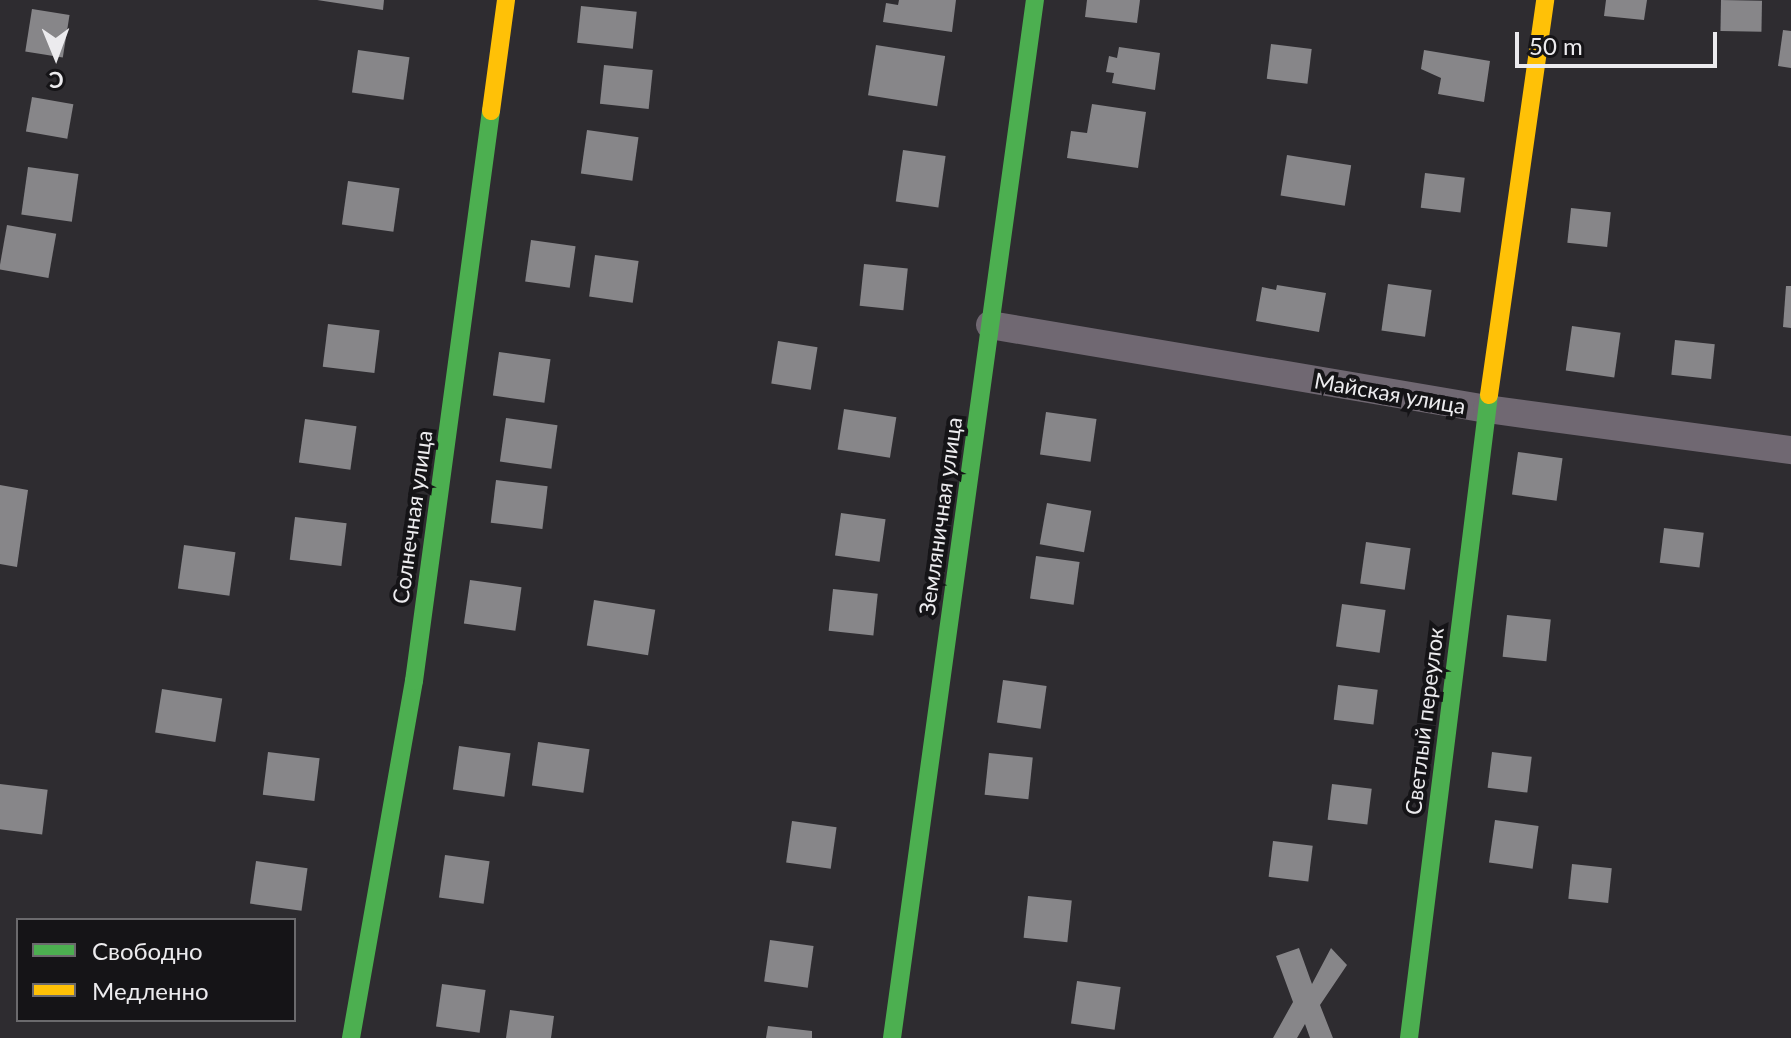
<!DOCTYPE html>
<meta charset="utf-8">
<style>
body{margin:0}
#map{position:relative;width:1791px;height:1038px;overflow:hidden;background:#2e2c30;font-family:Lato,sans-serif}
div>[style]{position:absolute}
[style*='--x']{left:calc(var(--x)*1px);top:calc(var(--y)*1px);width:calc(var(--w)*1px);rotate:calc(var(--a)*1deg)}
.building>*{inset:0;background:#878689;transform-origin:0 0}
.street>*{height:28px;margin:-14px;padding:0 14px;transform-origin:14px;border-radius:14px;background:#706872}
.fast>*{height:18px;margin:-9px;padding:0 9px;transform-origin:9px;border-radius:9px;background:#4caf50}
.slow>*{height:18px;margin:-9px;padding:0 9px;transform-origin:9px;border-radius:9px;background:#ffc107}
span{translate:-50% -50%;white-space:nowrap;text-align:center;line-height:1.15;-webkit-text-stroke:8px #151417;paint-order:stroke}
.street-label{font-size:22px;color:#ecebee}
.legend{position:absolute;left:16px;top:918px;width:280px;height:104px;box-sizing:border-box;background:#151417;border:2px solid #6b6a6d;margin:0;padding:10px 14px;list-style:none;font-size:24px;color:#ecebee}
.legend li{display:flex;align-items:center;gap:16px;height:40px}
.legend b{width:40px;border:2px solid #6b6a6d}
.north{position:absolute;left:16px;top:16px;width:80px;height:80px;-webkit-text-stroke:6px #151417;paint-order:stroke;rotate:179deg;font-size:22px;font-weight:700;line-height:32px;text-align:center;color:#ecebee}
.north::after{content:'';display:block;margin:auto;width:28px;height:36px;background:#ecebee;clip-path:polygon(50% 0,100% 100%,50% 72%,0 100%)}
.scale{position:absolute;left:1515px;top:32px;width:202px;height:36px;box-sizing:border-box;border:4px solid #ecebee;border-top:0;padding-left:10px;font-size:24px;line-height:28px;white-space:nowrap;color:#ecebee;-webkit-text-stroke:6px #151417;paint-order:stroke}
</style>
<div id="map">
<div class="building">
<i style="clip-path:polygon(317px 0,384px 0,383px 10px)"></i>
<i style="clip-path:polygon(899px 0,956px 0,952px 32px,883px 22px,886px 3px,898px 5px)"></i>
<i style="clip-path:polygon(1087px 0,1140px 0,1137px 23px,1085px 17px)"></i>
<i style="clip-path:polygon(1606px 0,1647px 0,1644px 20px,1604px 16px)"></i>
<i style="left:1721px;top:0;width:41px;height:31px;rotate:1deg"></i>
<i style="left:581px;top:6px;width:56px;height:37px;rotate:6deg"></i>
<i style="left:32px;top:9px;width:38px;height:43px;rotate:9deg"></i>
<i style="clip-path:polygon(1783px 30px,1791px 31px,1791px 68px,1778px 66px)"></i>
<i style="left:1271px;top:44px;width:41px;height:35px;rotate:7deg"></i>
<i style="left:876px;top:45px;width:70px;height:51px;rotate:9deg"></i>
<i style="clip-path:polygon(1119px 47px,1160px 53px,1155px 90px,1112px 83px,1114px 73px,1106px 72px,1109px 56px,1117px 58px)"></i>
<i style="left:358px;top:50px;width:52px;height:43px;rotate:8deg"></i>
<i style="clip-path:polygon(1424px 50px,1490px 61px,1484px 102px,1438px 94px,1441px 78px,1421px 69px)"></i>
<i style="left:604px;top:65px;width:49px;height:39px;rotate:6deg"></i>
<i style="left:32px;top:97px;width:42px;height:35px;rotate:10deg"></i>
<i style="clip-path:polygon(1092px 104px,1146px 112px,1138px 168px,1067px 158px,1071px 131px,1087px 133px)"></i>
<i style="left:587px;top:130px;width:52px;height:44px;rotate:8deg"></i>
<i style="left:903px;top:150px;width:43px;height:52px;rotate:8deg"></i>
<i style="left:1287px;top:155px;width:65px;height:41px;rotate:9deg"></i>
<i style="left:28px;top:167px;width:51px;height:48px;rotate:8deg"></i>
<i style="left:1425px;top:173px;width:40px;height:35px;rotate:7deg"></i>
<i style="left:348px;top:181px;width:52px;height:44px;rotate:8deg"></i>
<i style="left:1571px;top:208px;width:40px;height:35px;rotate:6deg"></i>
<i style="left:7px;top:225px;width:50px;height:45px;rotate:10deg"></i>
<i style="left:531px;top:240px;width:45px;height:42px;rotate:8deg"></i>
<i style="left:595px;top:255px;width:44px;height:42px;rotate:8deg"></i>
<i style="left:864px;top:264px;width:44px;height:42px;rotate:6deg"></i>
<i style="left:1388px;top:284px;width:44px;height:47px;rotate:8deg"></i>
<i style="clip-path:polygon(1277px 285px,1326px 293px,1319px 332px,1256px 321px,1262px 287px,1276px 290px)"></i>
<i style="clip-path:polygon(1786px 286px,1791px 286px,1791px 328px,1783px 327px)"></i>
<i style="left:328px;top:324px;width:52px;height:43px;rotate:7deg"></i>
<i style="left:1572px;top:326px;width:49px;height:45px;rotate:8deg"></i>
<i style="left:1675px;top:340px;width:40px;height:35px;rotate:6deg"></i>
<i style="left:778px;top:341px;width:40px;height:43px;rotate:9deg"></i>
<i style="left:499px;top:352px;width:52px;height:44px;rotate:8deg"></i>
<i style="left:844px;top:409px;width:53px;height:41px;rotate:9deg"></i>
<i style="left:1046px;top:412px;width:51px;height:43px;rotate:8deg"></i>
<i style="left:506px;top:418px;width:52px;height:44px;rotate:8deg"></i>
<i style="left:305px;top:419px;width:52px;height:44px;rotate:8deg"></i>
<i style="left:1518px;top:452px;width:45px;height:43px;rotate:8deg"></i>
<i style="left:496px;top:480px;width:52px;height:43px;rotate:7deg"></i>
<i style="clip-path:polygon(0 485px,28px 490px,17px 567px,0 564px)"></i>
<i style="left:1047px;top:503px;width:45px;height:42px;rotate:10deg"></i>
<i style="left:841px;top:513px;width:45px;height:43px;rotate:8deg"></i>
<i style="left:295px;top:517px;width:52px;height:43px;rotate:7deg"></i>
<i style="left:1664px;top:528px;width:40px;height:35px;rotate:7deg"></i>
<i style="left:1366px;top:542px;width:45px;height:42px;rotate:8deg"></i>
<i style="left:184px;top:545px;width:52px;height:44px;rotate:8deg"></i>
<i style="left:1036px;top:556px;width:44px;height:43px;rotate:8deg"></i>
<i style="left:470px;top:580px;width:52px;height:44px;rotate:8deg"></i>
<i style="left:833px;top:589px;width:45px;height:42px;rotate:6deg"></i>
<i style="left:594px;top:600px;width:62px;height:46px;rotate:9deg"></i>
<i style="left:1342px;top:604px;width:44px;height:43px;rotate:8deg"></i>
<i style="left:1507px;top:615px;width:44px;height:42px;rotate:6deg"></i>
<i style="left:1003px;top:680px;width:44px;height:43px;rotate:8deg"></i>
<i style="left:1338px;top:685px;width:40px;height:35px;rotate:7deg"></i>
<i style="left:162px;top:689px;width:61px;height:44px;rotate:9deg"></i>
<i style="left:538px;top:742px;width:52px;height:44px;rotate:8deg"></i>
<i style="left:459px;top:746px;width:52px;height:44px;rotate:8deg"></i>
<i style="left:268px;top:752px;width:52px;height:43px;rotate:7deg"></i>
<i style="left:1492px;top:752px;width:40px;height:36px;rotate:7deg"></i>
<i style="left:989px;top:753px;width:44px;height:42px;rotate:6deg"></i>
<i style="left:0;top:784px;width:48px;height:45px;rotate:7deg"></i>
<i style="left:1332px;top:784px;width:40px;height:36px;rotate:7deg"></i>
<i style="left:1495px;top:820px;width:44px;height:43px;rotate:8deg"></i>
<i style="left:792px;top:821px;width:45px;height:42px;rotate:8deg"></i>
<i style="left:1273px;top:841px;width:40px;height:36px;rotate:7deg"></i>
<i style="left:445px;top:855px;width:45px;height:43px;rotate:8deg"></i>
<i style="left:256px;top:861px;width:52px;height:43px;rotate:8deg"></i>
<i style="left:1572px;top:864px;width:40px;height:35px;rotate:6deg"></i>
<i style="left:1028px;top:896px;width:44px;height:42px;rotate:6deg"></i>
<i style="left:770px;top:940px;width:44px;height:42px;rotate:8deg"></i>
<i style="clip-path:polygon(1299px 948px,1312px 984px,1331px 948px,1347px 965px,1320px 1005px,1333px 1038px,1310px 1038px,1305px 1024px,1297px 1038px,1273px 1038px,1293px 1002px,1276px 956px)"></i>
<i style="left:1077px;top:981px;width:44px;height:43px;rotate:8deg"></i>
<i style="left:442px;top:984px;width:44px;height:43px;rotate:8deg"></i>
<i style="clip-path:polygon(510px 1010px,554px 1016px,551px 1038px,506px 1038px)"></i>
<i style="clip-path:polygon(768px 1026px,812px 1031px,812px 1038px,766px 1038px)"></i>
</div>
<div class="street">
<i style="--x:990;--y:325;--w:504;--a:9.59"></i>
<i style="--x:1487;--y:409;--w:307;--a:7.7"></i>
</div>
<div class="fast">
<i style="--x:351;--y:1038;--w:363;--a:-80"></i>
<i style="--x:414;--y:681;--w:575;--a:-82.31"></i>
<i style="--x:892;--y:1038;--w:1048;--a:-82.16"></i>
<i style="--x:1409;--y:1038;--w:648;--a:-82.91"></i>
</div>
<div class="slow">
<i style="--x:491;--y:111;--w:112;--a:-82.3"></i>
<i style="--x:1489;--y:395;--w:399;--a:-81.9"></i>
</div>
<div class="street-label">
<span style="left:1390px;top:393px;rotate:10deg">Майская улица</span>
<span style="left:940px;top:516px;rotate:-82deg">Земляничная улица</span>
<span style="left:412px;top:517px;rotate:-82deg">Солнечная улица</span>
<span style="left:1424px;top:721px;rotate:-83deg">Светлый переулок</span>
</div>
<ul class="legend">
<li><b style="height:10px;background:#4caf50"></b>Свободно</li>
<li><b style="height:10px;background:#ffc107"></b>Медленно</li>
</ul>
<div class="north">С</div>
<div class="scale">50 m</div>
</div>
